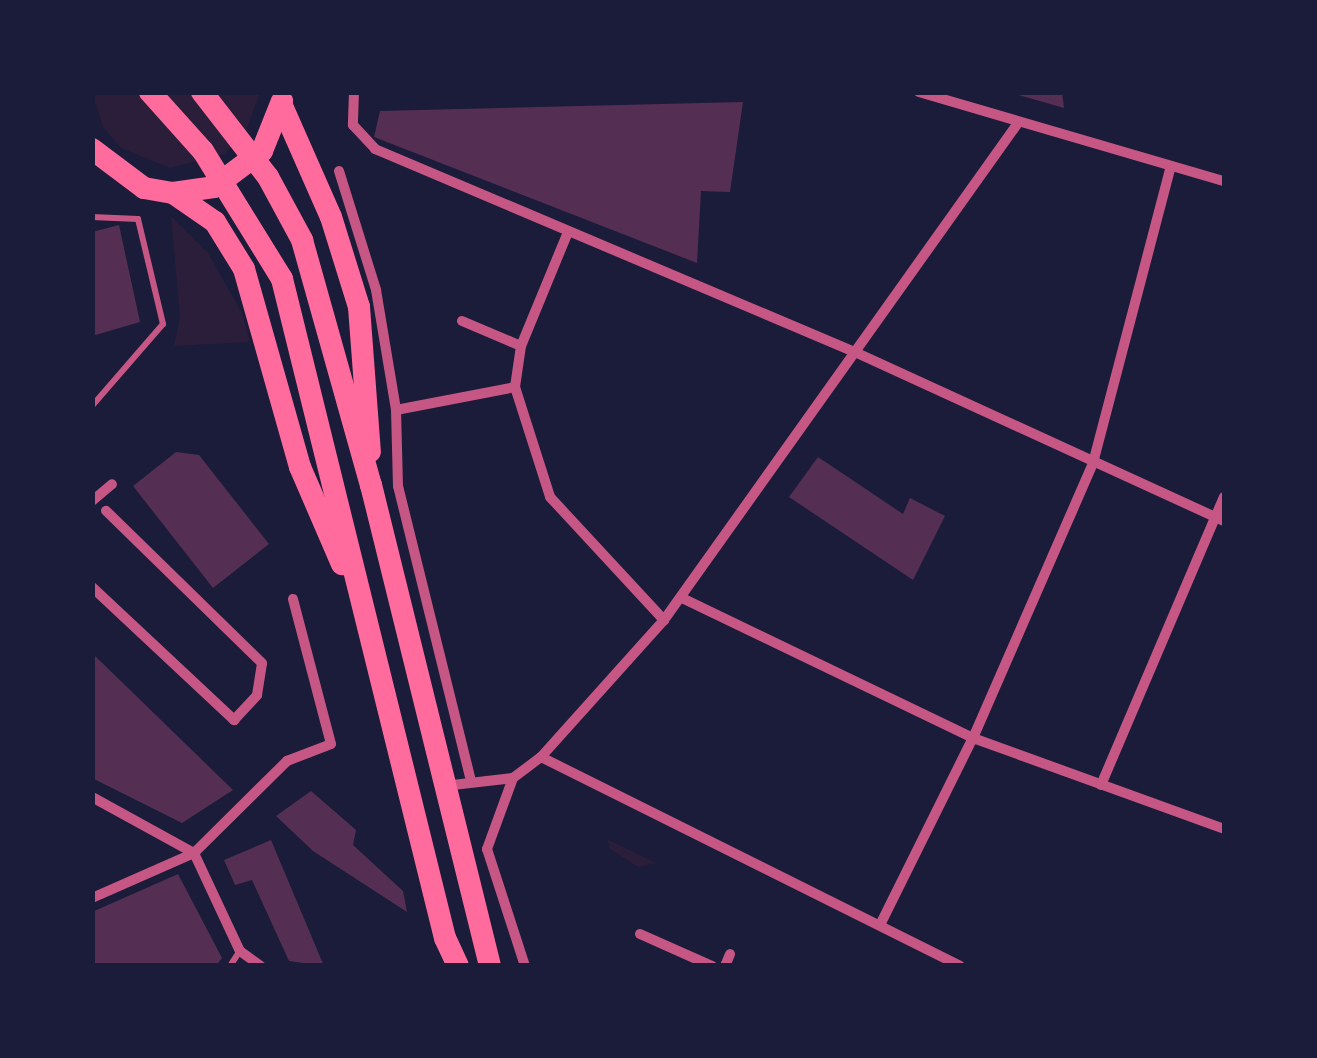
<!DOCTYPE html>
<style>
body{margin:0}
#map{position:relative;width:1317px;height:1058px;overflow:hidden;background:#1b1b3a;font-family:"Varela Round",sans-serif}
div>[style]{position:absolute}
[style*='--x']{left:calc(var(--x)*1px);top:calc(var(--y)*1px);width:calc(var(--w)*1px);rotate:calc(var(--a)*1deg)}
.green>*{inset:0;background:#2a1e3b}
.building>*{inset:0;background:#542f53}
.service>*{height:6px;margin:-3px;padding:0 3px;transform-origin:3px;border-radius:3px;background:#c65784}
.minor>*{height:10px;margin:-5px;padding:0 5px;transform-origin:5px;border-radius:5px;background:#c65784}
.trunk>*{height:22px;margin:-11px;padding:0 11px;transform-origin:11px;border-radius:11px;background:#ff6b9d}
span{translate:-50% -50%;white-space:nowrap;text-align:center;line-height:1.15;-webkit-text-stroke:8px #1b1b3a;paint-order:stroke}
.frame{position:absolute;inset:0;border:95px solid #1b1b3a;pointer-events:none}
</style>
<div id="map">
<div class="green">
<i style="clip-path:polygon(92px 93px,260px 93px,245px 133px,224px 154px,170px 168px,121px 148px,103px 127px)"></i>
<i style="clip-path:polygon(171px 216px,208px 253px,242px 313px,250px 342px,174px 346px,180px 317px)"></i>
<i style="clip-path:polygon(607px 839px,656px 863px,638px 867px,610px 849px)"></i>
</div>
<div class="building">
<i style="clip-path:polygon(1015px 92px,1062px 92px,1064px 108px,1015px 94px)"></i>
<i style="clip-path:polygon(743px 102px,730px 192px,701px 191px,697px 263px,374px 137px,380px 111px)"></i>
<i style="clip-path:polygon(119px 225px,140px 322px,92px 336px,92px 232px)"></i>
<i style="clip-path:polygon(176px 452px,199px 455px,269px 544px,213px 588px,133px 486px)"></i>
<i style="clip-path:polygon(818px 457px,903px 514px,910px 498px,945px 516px,913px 580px,789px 497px)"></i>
<i style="clip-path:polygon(92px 653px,233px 790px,182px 823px,92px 778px)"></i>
<i style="clip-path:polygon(311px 791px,356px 830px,353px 845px,403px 891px,407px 912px,313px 851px,276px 816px)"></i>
<i style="clip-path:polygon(271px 840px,324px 966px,289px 961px,252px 880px,235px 885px,224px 860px)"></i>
<i style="clip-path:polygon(178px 874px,222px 958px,216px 966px,92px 966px,92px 912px)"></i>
</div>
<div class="service">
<i style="--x:92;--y:217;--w:46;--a:2.5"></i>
<i style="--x:138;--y:219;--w:108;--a:76.6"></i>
<i style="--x:163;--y:324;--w:108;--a:130.9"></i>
<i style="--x:230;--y:966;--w:17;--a:-57"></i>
</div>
<div class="minor">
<i style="--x:354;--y:92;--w:33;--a:92"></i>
<i style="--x:353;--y:125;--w:33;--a:47"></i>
<i style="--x:375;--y:149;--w:523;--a:22.94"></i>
<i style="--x:857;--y:353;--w:404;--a:24.6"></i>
<i style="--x:919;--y:92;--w:318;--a:16.3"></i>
<i style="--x:339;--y:171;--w:125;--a:72.7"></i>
<i style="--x:376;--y:290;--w:122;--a:80.5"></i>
<i style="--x:396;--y:410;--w:76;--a:88.5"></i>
<i style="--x:398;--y:486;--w:305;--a:76.1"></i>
<i style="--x:462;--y:321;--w:64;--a:23"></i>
<i style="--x:515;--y:387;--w:41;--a:-81.7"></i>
<i style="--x:521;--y:346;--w:123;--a:-67.6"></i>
<i style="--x:396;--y:410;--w:121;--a:-10.9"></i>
<i style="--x:515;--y:387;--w:115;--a:72.3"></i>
<i style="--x:550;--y:497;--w:168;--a:47.2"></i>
<i style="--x:92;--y:501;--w:26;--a:-40"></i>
<i style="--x:92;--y:587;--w:195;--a:43.1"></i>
<i style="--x:234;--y:720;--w:34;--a:-47"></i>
<i style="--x:257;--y:695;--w:32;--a:-81"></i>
<i style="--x:262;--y:663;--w:218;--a:-135.7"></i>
<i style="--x:682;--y:598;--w:323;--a:25.7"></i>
<i style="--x:973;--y:738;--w:267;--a:19.9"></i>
<i style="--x:541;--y:757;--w:468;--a:26.5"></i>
<i style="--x:513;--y:778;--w:76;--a:110.1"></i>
<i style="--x:487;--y:849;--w:123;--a:72"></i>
<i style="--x:1101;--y:785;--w:313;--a:-66.9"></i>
<i style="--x:444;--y:786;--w:69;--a:-6.6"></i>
<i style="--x:513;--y:778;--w:35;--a:-37"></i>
<i style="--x:541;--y:757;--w:184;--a:-48.1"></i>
<i style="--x:664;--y:620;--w:610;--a:-54.54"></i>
<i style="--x:92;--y:797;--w:116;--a:28.8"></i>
<i style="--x:194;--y:853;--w:108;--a:64.9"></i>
<i style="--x:240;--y:951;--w:26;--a:36"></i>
<i style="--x:92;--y:898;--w:111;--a:-23.8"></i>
<i style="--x:194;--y:853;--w:131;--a:-44.7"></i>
<i style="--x:287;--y:761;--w:47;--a:-21.1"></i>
<i style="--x:331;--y:744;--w:150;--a:-104.7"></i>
<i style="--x:880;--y:925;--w:209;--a:-63.6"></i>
<i style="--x:973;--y:738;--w:300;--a:-66.4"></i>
<i style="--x:1093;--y:463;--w:307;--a:-75.3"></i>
<i style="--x:640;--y:934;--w:79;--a:24"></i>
<i style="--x:725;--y:966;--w:13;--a:-67"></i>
</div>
<div class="trunk">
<i style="--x:150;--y:92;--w:79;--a:48.1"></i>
<i style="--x:203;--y:151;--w:150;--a:58.3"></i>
<i style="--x:282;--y:279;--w:679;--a:76.11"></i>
<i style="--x:445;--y:938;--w:31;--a:65"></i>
<i style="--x:202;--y:92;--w:108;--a:52.2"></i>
<i style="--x:268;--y:177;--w:72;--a:61.6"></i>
<i style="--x:302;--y:240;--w:255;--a:74.3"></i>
<i style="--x:371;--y:485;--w:496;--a:76.1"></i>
<i style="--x:282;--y:106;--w:121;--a:66.2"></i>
<i style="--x:331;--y:217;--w:94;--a:72.7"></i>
<i style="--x:359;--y:307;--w:145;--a:85.7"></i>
<i style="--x:92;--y:149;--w:65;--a:36.9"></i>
<i style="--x:144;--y:188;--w:29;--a:10"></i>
<i style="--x:173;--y:193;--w:41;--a:-8.3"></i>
<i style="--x:214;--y:187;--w:60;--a:-36.9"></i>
<i style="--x:262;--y:151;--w:54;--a:-68.2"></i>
<i style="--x:173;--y:193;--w:51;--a:34.6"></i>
<i style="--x:215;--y:222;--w:55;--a:58.3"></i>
<i style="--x:244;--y:269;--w:206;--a:74.2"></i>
<i style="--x:300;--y:467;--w:106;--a:66.6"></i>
</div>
<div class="frame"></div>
</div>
